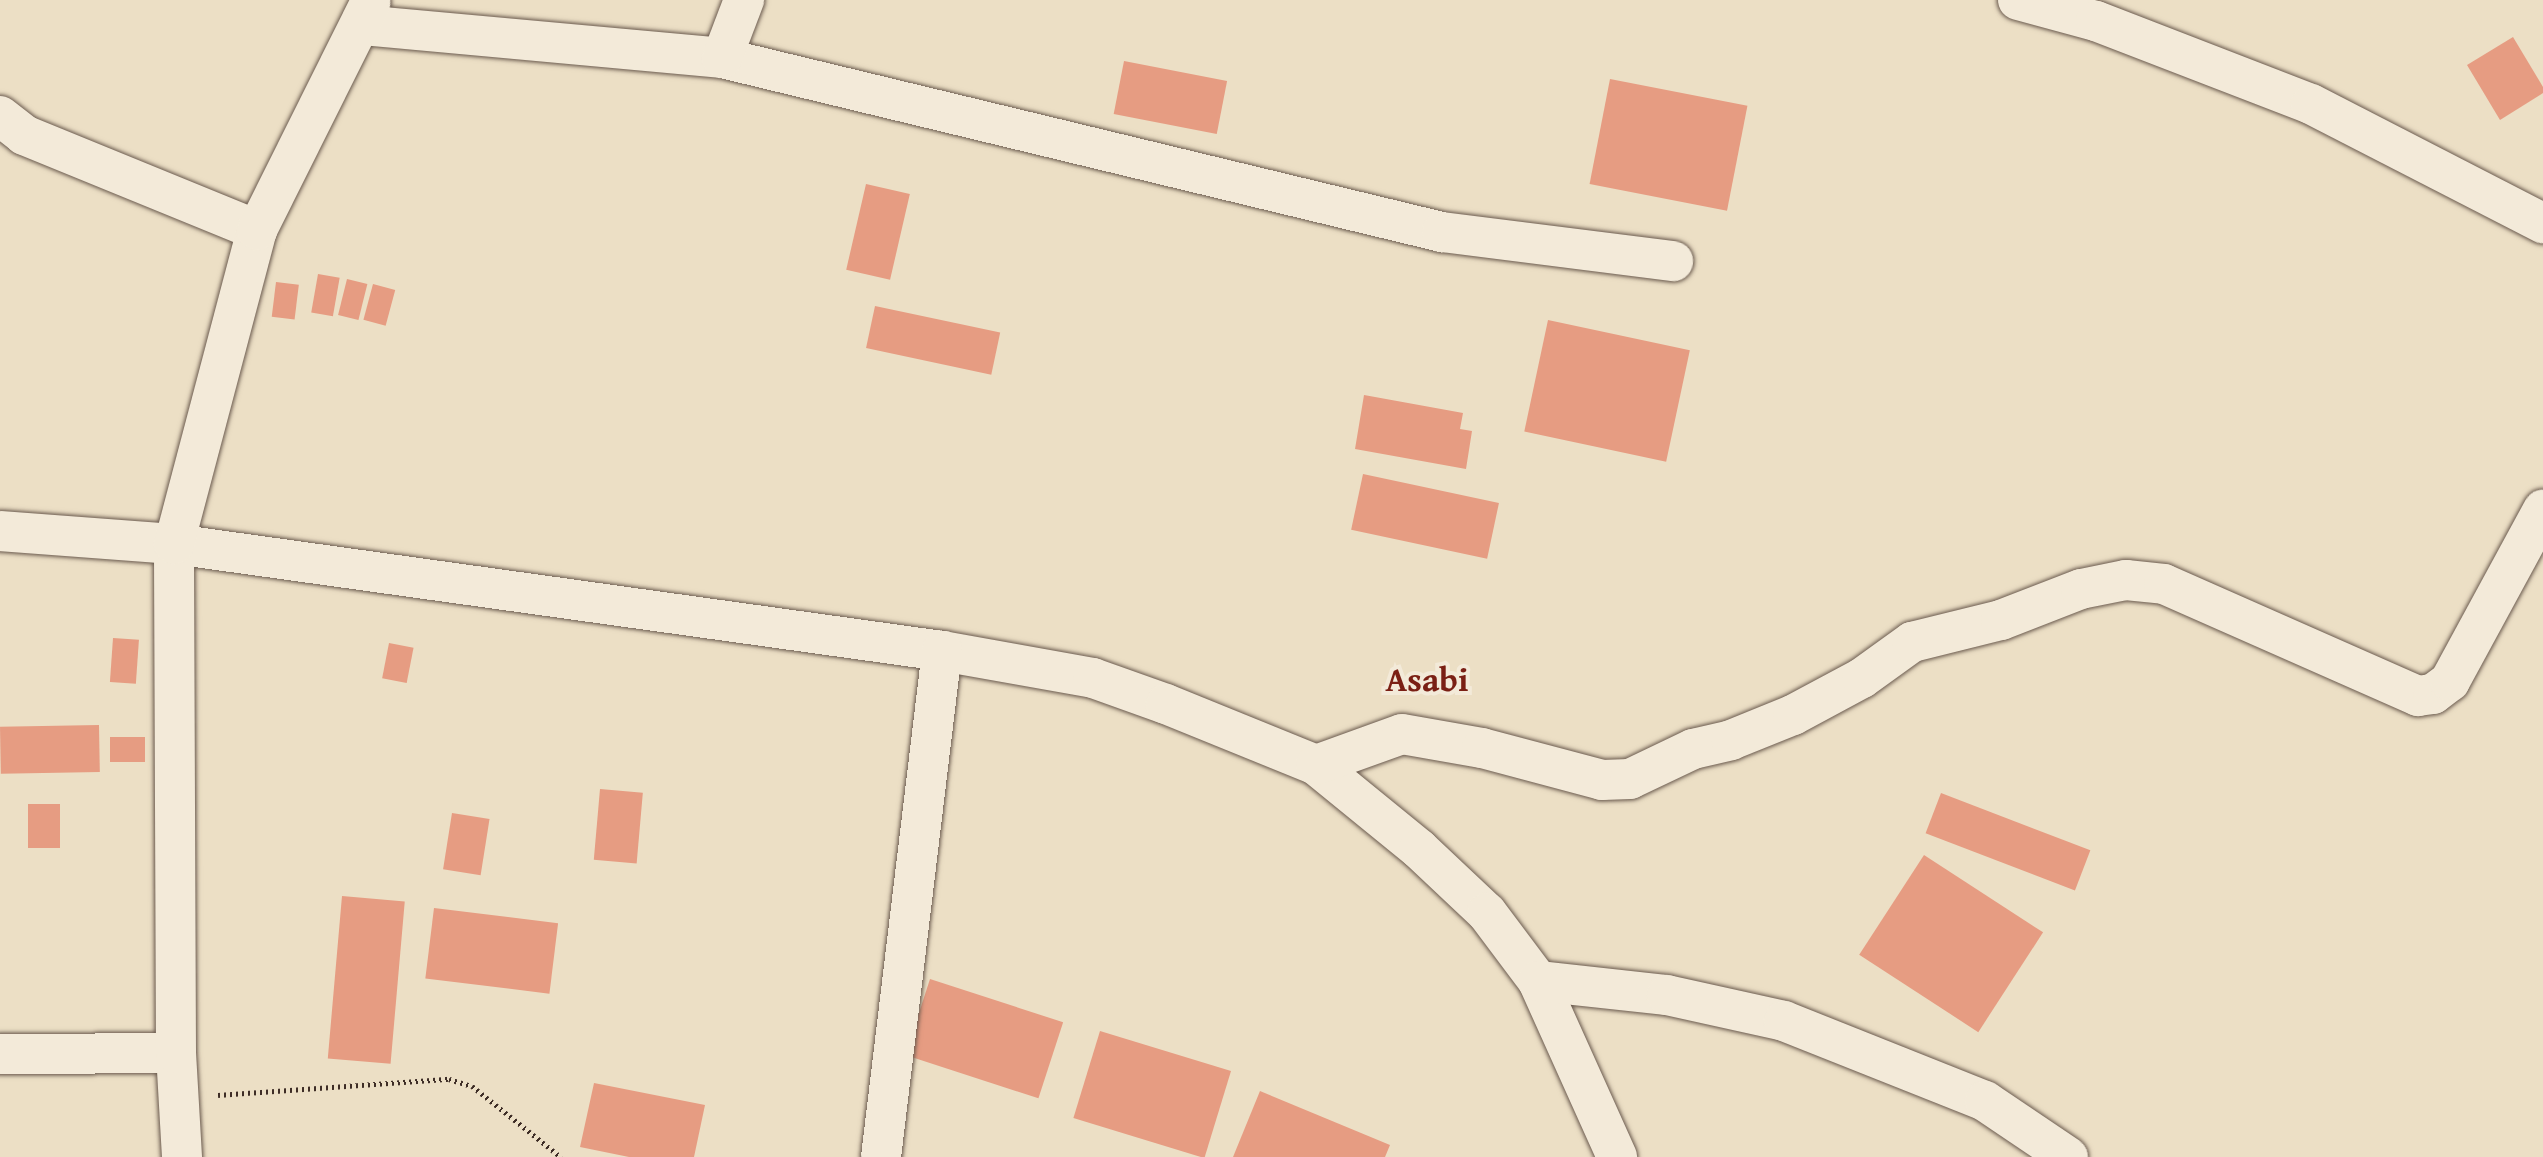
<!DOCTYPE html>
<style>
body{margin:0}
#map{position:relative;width:2543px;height:1157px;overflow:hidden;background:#ecdfc5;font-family:"Gentium Book Plus",serif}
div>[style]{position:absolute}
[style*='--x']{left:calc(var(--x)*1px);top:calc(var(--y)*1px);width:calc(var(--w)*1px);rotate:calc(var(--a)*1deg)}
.building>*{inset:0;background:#e69c82;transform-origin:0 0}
.path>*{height:5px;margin-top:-2.5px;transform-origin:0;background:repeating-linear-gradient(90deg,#3e2d26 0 2px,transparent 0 6px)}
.roads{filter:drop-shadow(0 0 2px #6a5a4e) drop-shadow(0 0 2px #6a5a4e)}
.street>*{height:40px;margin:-20px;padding:0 20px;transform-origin:20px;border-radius:20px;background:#f3ead9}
span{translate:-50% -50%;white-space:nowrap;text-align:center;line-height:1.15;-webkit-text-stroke:8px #f3ead9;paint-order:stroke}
.district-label{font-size:34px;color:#7a1f14;font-weight:700}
</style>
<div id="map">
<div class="building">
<i style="clip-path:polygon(2513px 37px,2543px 87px,2543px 93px,2500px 120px,2467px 65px)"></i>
<i style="left:1124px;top:61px;width:105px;height:54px;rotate:11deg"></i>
<i style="left:1610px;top:79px;width:140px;height:107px;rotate:11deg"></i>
<i style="left:866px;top:184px;width:45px;height:88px;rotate:13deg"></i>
<i style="left:318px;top:274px;width:22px;height:39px;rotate:10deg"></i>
<i style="left:347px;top:279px;width:21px;height:37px;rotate:14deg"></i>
<i style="left:276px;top:282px;width:23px;height:35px;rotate:7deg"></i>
<i style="left:373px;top:284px;width:23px;height:37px;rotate:15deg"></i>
<i style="left:875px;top:306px;width:128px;height:43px;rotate:12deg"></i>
<i style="left:1548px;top:320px;width:145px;height:114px;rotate:12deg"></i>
<i style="clip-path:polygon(1364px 395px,1463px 413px,1460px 429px,1472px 431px,1466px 469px,1355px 449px)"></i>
<i style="left:1363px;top:474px;width:139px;height:57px;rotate:12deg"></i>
<i style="left:113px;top:638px;width:26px;height:44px;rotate:4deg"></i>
<i style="left:389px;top:643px;width:25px;height:36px;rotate:11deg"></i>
<i style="left:99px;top:725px;width:47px;height:99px;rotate:89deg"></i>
<i style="left:110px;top:737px;width:35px;height:25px"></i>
<i style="left:600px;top:789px;width:43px;height:71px;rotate:5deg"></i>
<i style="left:1941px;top:793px;width:160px;height:43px;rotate:21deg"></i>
<i style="left:28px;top:804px;width:32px;height:44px"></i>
<i style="left:452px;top:813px;width:38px;height:57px;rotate:9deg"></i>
<i style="left:1924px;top:855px;width:142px;height:119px;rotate:33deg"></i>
<i style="left:342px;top:896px;width:63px;height:163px;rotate:5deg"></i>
<i style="left:434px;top:908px;width:125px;height:71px;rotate:7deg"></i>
<i style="left:930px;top:979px;width:140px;height:80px;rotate:18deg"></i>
<i style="left:1100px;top:1031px;width:137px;height:91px;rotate:17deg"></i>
<i style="clip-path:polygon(594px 1083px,705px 1105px,694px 1157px,629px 1157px,580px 1147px)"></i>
<i style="clip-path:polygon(1260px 1091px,1390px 1145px,1385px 1157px,1233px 1157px)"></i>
</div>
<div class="path">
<i style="--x:218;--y:1095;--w:232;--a:-4"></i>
<i style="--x:449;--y:1079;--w:24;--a:17"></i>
<i style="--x:472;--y:1086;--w:114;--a:38.6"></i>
</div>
<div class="roads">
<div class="street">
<i style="--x:2018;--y:0;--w:81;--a:15.1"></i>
<i style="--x:2096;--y:21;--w:230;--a:21.1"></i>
<i style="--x:2311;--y:104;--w:261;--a:27.2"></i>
<i style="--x:361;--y:25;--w:363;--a:5.2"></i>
<i style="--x:722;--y:58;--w:741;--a:13.59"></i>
<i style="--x:1442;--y:232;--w:233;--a:7.2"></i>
<i style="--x:722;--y:58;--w:62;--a:-69.2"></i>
<i style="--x:0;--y:116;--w:31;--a:38"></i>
<i style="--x:24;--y:135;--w:252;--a:22.2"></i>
<i style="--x:0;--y:531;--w:174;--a:4.3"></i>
<i style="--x:174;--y:544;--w:775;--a:7.93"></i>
<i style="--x:942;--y:651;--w:153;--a:10.1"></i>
<i style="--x:1093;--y:678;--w:77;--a:19.6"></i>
<i style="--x:1166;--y:704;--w:162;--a:22.1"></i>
<i style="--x:1316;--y:765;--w:133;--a:39.2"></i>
<i style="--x:1419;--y:849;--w:93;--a:43.3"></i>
<i style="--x:1487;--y:913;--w:85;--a:53.1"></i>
<i style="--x:1538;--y:981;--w:193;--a:65.8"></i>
<i style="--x:1316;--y:765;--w:91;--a:-19.8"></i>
<i style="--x:1402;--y:734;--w:81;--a:9.9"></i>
<i style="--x:1482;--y:748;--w:124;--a:14.9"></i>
<i style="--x:1602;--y:780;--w:28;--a:-2"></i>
<i style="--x:1630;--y:779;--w:70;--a:-25.5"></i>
<i style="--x:1693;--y:749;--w:39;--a:-13"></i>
<i style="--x:1731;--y:740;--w:67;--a:-22"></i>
<i style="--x:1793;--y:715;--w:78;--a:-28.2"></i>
<i style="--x:1862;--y:678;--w:62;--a:-35.8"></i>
<i style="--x:1912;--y:642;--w:92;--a:-13.9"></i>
<i style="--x:2001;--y:620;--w:86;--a:-21.2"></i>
<i style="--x:2081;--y:589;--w:46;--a:-11.3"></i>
<i style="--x:2126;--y:580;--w:38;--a:6"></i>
<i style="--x:2164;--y:584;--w:278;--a:23.8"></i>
<i style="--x:2418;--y:696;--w:15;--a:-8"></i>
<i style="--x:2433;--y:694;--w:21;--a:-37"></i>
<i style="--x:2450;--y:681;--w:195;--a:-61.5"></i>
<i style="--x:1538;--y:981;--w:130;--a:6.2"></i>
<i style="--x:1667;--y:995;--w:120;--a:12.5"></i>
<i style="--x:1784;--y:1021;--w:216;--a:21.7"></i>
<i style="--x:1985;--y:1101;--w:100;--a:34"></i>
<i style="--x:0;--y:1054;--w:176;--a:-0.3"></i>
<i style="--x:182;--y:1157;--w:104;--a:-93.3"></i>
<i style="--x:176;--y:1053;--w:509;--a:-90.23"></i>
<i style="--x:174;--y:544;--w:325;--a:-75.2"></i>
<i style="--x:257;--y:230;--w:254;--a:-63.5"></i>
<i style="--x:881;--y:1157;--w:510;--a:-83.13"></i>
</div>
</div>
<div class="district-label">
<span style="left:1427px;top:679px">Asabi</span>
</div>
</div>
